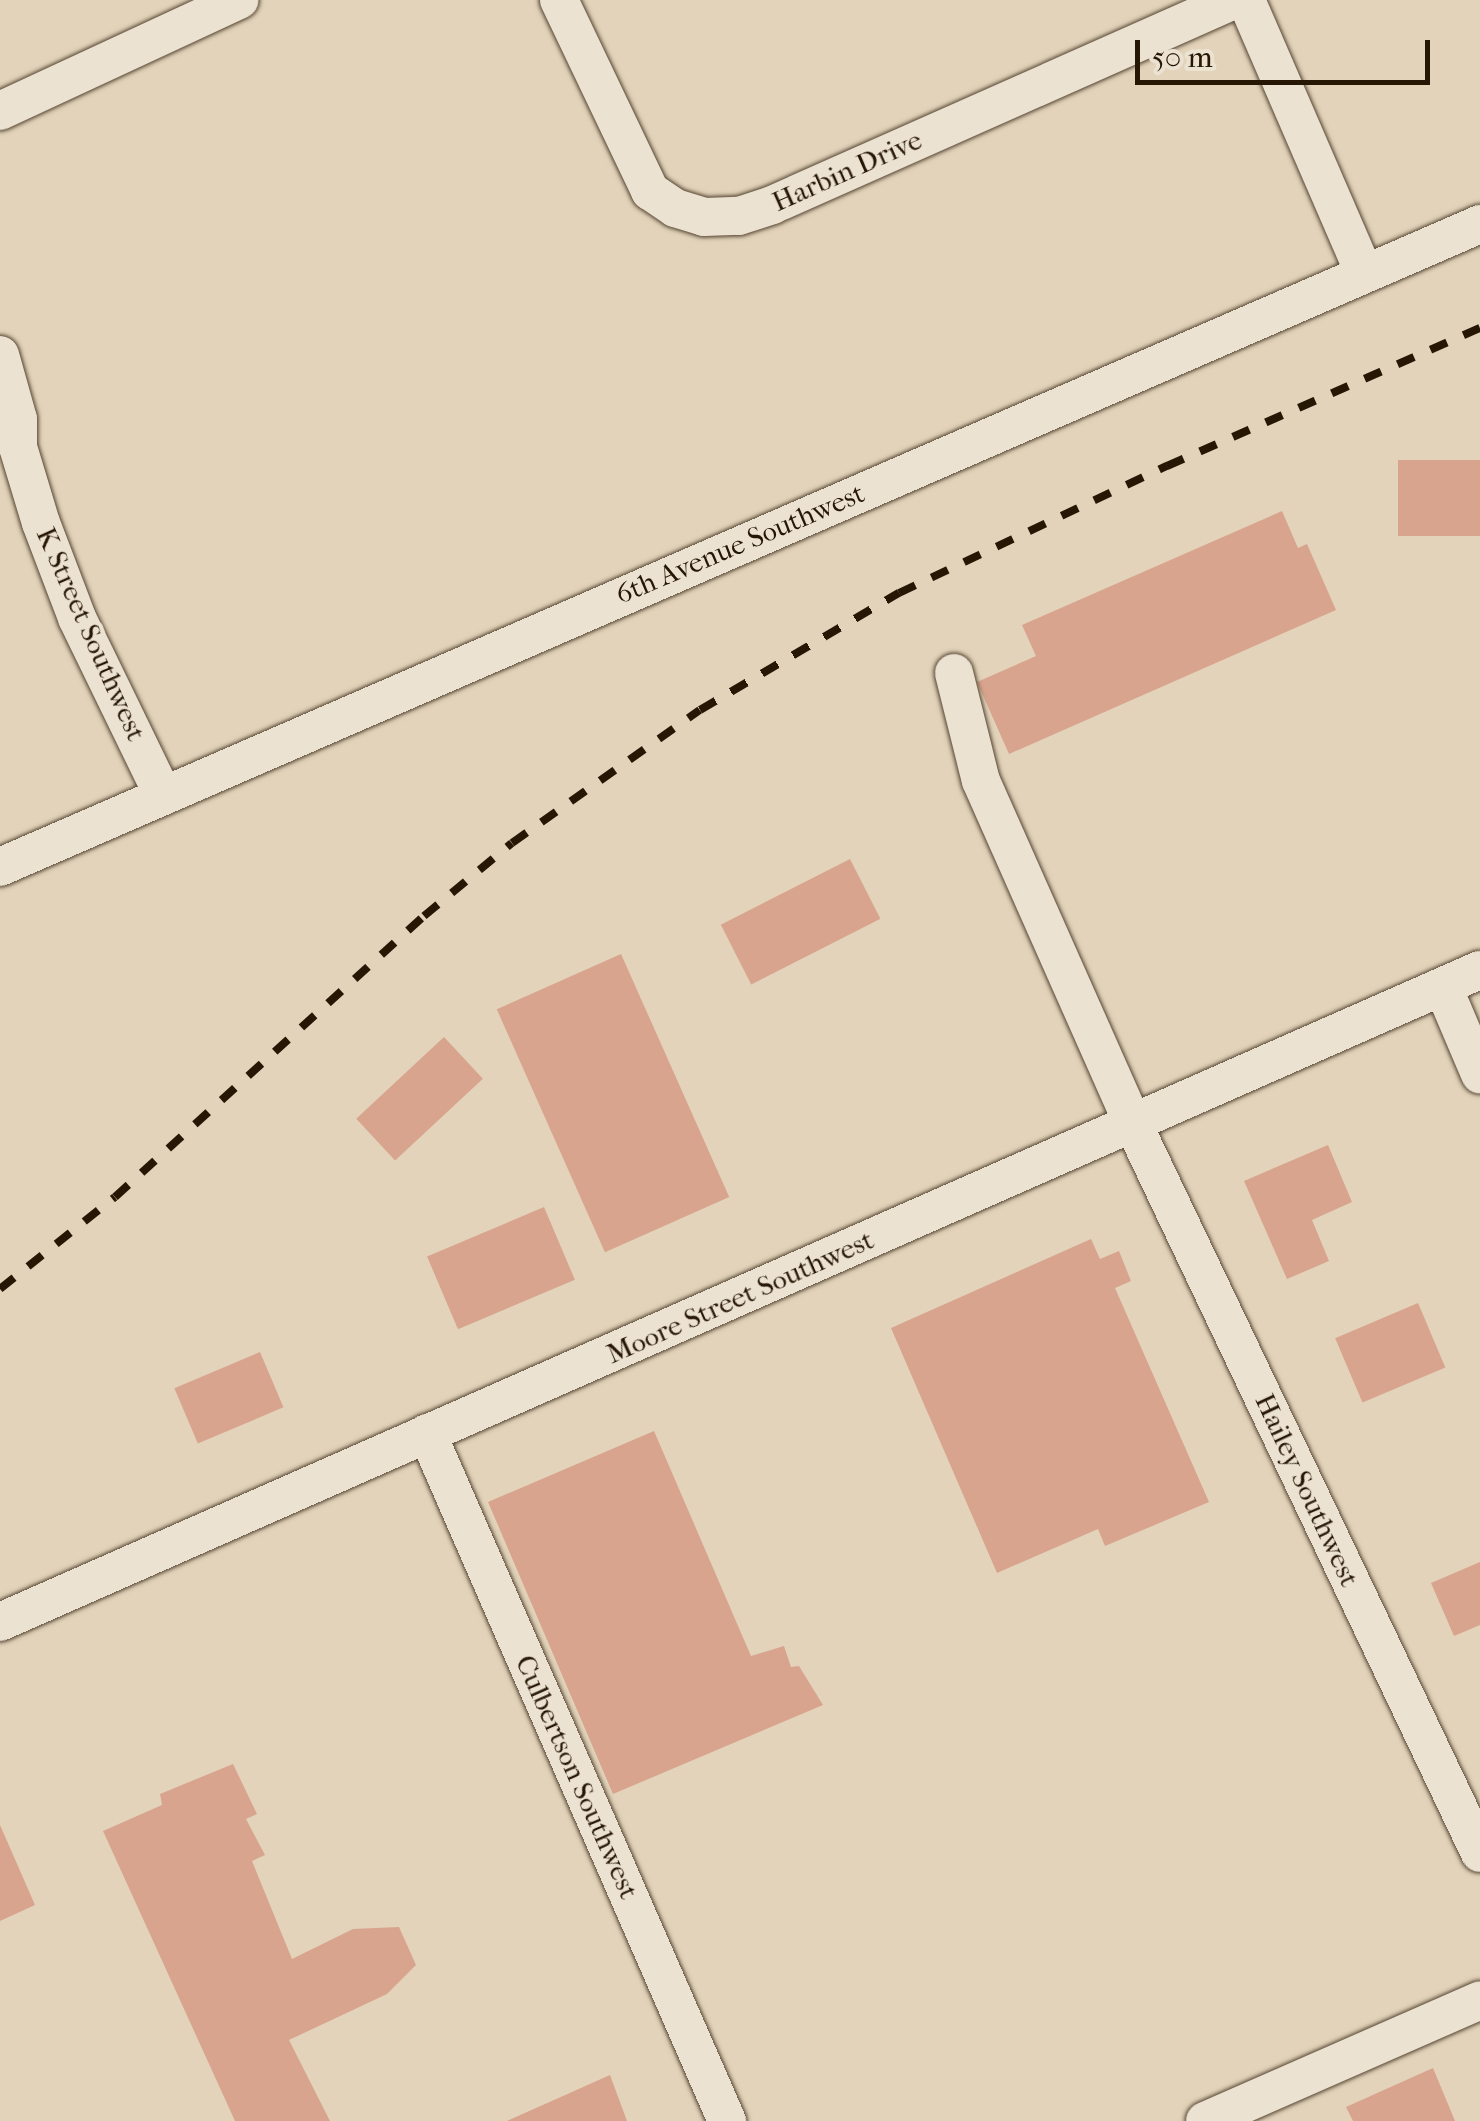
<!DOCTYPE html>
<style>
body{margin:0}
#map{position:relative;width:1480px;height:2121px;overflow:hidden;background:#e2d3ba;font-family:"IM FELL French Canon",serif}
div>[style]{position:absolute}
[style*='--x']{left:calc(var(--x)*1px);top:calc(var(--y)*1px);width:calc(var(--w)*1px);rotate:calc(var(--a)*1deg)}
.building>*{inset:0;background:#d9a48d;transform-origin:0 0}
.roads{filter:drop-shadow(0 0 2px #554532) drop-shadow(0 0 2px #554532)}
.minor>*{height:38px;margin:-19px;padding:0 19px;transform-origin:19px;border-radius:19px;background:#ece2d2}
.rail>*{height:8px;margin-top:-4px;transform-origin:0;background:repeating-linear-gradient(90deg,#261604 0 18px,transparent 0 36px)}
span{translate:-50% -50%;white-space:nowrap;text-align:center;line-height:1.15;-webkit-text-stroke:8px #ece2d2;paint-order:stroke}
.street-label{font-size:28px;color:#261604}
.scale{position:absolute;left:1135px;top:40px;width:295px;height:45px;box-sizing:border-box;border:5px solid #261604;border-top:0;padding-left:12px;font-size:30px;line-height:35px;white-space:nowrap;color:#261604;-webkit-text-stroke:8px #ece2d2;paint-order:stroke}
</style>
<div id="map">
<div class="building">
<i style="left:1480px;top:460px;width:76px;height:82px;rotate:90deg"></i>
<i style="clip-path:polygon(1282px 511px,1298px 548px,1307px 544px,1336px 610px,1009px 754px,977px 682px,1036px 656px,1022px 625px)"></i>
<i style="left:850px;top:859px;width:67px;height:145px;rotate:63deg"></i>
<i style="left:621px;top:954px;width:266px;height:136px;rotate:66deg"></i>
<i style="left:444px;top:1037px;width:57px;height:120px;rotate:47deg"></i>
<i style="clip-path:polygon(1328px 1145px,1352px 1202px,1312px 1220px,1329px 1261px,1287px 1279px,1244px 1181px)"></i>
<i style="left:544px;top:1207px;width:79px;height:127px;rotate:67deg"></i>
<i style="clip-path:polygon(1091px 1239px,1100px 1259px,1119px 1251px,1131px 1281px,1115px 1288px,1209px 1502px,1105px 1546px,1098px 1529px,997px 1573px,891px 1328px)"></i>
<i style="left:1418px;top:1303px;width:70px;height:90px;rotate:67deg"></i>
<i style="left:260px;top:1352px;width:60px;height:93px;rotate:67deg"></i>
<i style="clip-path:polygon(654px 1431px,751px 1656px,784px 1646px,791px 1667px,799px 1666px,823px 1705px,613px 1794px,488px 1502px)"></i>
<i style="clip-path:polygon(1480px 1562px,1480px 1625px,1454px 1636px,1431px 1583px)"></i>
<i style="clip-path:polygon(233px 1764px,257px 1814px,246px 1819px,265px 1855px,252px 1861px,292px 1959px,353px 1929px,399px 1927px,416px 1965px,387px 1994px,289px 2040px,330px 2121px,235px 2121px,103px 1831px,162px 1805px,160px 1794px)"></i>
<i style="clip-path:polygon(0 1825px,35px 1905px,0 1921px)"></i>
<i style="clip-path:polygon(1433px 2068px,1455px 2121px,1353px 2121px,1346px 2107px)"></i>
<i style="clip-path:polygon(610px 2075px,627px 2121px,507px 2121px)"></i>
</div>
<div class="roads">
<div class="minor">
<i style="--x:559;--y:0;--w:212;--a:64.5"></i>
<i style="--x:650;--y:191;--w:30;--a:34"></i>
<i style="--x:675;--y:208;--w:30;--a:17"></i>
<i style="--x:704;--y:217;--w:35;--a:-2"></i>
<i style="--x:739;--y:216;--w:35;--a:-18"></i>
<i style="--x:772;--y:205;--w:505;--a:-23.93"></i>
<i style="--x:1246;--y:0;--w:297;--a:66.6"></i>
<i style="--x:0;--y:111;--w:264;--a:-24.9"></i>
<i style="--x:0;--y:355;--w:66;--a:74.3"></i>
<i style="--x:18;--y:419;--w:28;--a:90"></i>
<i style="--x:18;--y:447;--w:79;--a:73.2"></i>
<i style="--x:41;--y:523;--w:102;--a:69.2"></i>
<i style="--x:77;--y:618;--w:197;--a:64.1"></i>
<i style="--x:954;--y:673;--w:111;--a:76"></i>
<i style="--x:981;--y:781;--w:377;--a:66.1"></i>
<i style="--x:1134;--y:1126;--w:805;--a:64.55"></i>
<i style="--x:0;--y:867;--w:1614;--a:-23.48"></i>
<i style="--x:1443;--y:987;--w:95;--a:67"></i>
<i style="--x:427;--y:1433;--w:751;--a:66.44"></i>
<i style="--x:0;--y:1622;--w:1617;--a:-23.78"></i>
<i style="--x:1205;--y:2121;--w:300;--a:-23.7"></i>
</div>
</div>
<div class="rail">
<i style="--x:0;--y:1289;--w:147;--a:-38.7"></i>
<i style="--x:115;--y:1197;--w:418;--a:-42.3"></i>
<i style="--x:424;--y:916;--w:114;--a:-39.7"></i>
<i style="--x:512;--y:843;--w:230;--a:-35.3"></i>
<i style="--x:700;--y:710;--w:231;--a:-30.5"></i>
<i style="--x:899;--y:593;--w:297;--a:-25.4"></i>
<i style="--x:1167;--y:466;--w:342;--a:-23.8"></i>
</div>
<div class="street-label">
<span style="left:847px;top:171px;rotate:-24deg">Harbin Drive</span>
<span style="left:740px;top:544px;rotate:-23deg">6th Avenue Southwest</span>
<span style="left:91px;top:634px;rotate:66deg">K Street Southwest</span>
<span style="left:740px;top:1297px;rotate:-24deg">Moore Street Southwest</span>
<span style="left:1307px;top:1490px;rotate:65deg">Hailey Southwest</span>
<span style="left:577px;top:1777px;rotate:66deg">Culbertson Southwest</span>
</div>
<div class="scale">50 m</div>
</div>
